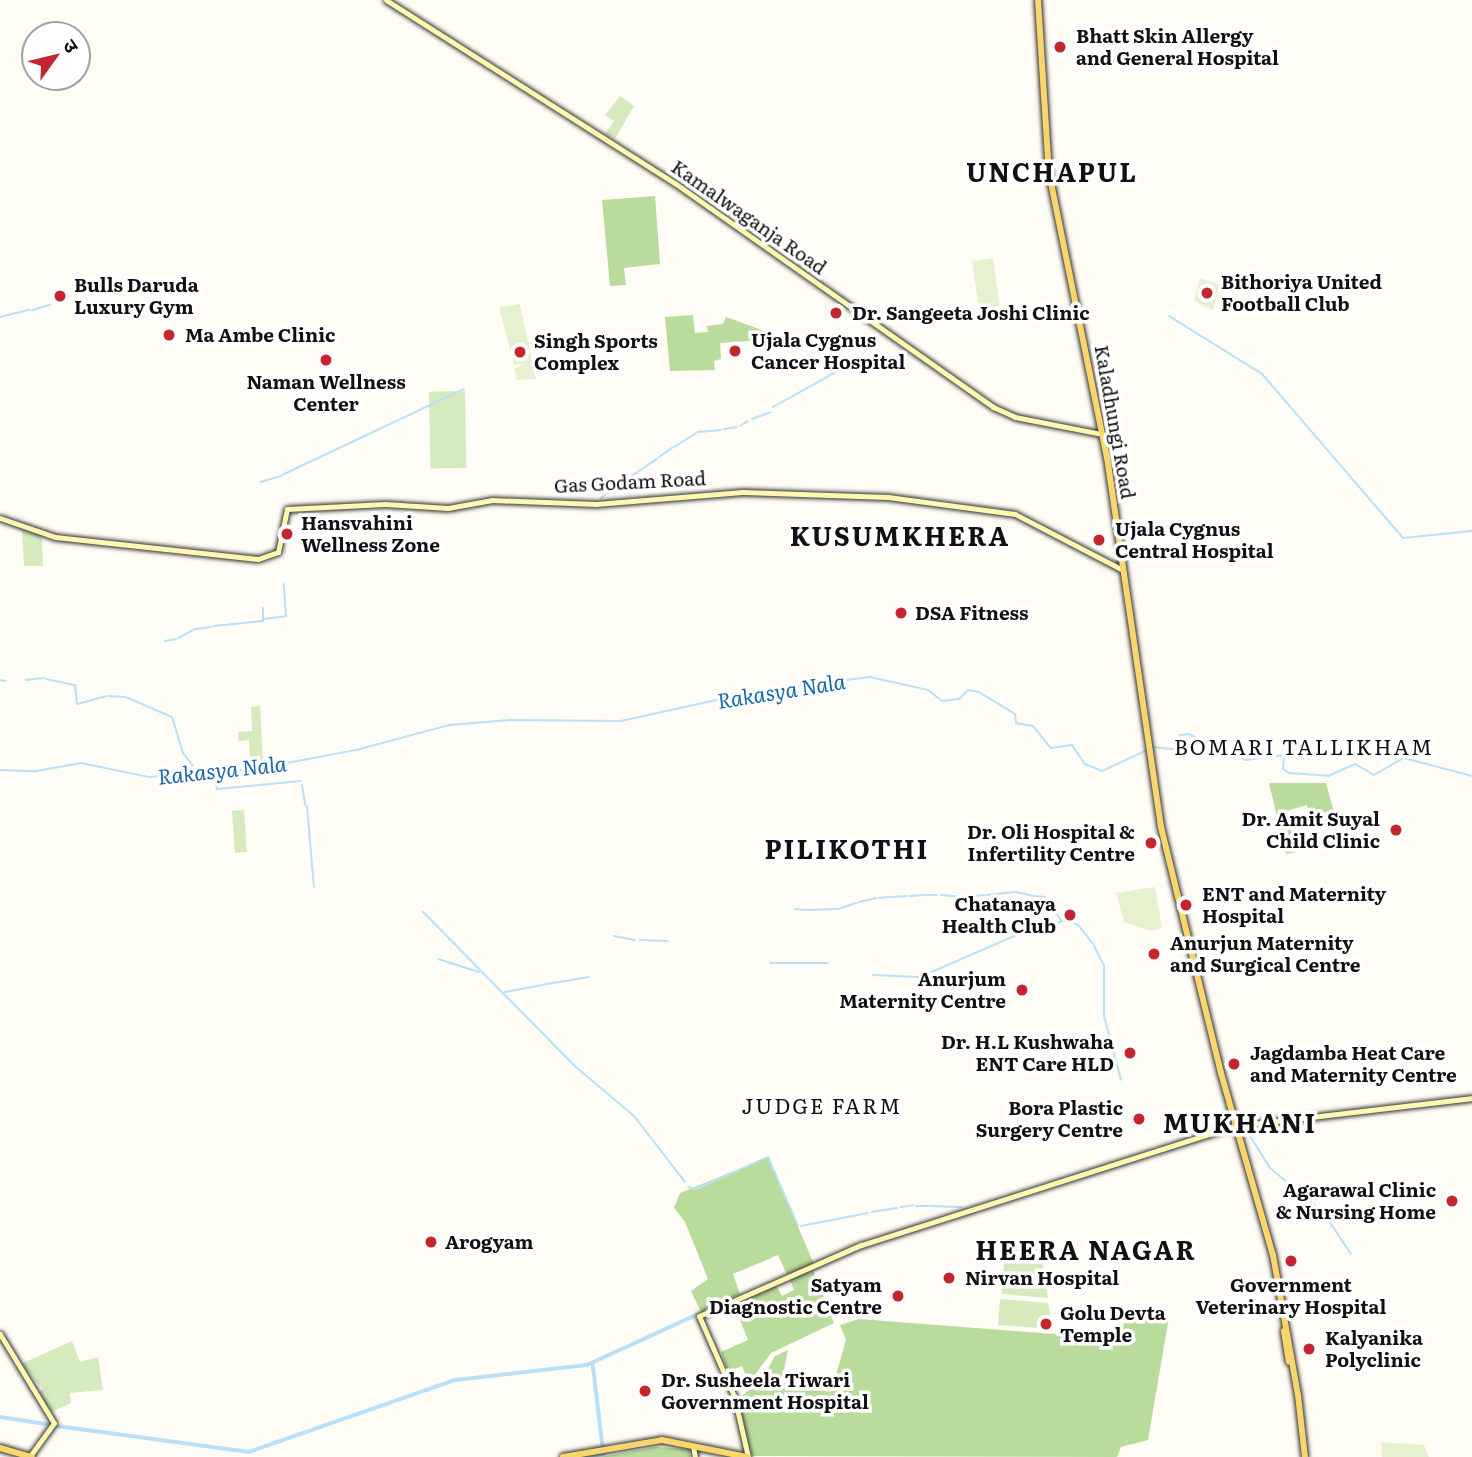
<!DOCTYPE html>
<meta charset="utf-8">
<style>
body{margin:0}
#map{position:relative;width:1472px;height:1457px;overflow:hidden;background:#fffdf5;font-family:Literata,"Noto Sans Devanagari",serif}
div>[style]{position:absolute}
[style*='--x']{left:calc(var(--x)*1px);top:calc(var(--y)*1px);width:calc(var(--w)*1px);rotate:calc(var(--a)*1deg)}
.green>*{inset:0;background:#d5ebbd;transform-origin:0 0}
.forest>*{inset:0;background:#b9dc9c}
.pitch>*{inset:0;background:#e6f2cf;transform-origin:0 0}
.stream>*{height:2px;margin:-1px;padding:0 1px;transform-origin:1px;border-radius:1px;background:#b9e0f7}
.canal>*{height:3.5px;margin:-1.75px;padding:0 1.75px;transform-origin:1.75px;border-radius:1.75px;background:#b9e0f7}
.roads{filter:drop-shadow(0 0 2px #333) drop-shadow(0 0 2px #333)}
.secondary>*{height:5px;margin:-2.5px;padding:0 2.5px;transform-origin:2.5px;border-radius:2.5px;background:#fff6b0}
.primary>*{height:6px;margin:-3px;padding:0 3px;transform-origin:3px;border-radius:3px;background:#f9d66b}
.dots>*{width:19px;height:19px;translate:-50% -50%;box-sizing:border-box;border:4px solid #fff;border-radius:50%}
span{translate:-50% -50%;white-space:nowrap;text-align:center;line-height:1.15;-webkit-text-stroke:7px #fff;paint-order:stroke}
.poi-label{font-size:19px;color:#111;font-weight:700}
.left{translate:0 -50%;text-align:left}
.right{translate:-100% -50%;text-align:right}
.street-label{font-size:19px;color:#111}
.water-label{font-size:21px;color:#1768a6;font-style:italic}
.neighbourhood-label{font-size:21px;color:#111;letter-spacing:2px}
.district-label{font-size:26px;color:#111;font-weight:700;letter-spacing:2px}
.north{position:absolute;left:21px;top:21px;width:70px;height:70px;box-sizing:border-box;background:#fff;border:2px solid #a0a0a0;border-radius:50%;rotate:56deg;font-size:19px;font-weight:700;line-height:28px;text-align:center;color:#111}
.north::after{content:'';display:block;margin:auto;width:24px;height:32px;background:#c4262e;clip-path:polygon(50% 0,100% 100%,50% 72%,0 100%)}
</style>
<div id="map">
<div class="green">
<i style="clip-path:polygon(620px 96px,634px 106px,615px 139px,605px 134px,614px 121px,605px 115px)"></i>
<i style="left:465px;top:391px;width:77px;height:36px;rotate:89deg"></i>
<i style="clip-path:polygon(22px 527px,42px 535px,43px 566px,24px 566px)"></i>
<i style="clip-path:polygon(260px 706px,263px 763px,250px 766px,249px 740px,238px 741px,238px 732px,252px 731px,251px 707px)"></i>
<i style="left:244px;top:810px;width:42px;height:12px;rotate:86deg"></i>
<i style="clip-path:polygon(1039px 1242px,1048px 1298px,1002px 1294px,1005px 1248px)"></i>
<i style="clip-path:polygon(1000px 1299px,1048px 1303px,1051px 1321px,1041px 1321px,1040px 1328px,998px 1325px)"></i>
<i style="clip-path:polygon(72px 1341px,80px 1362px,98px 1357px,103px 1390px,70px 1393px,71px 1403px,51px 1412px,39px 1392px,43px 1389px,21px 1364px)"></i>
</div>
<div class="forest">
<i style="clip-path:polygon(655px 196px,660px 264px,624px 268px,626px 285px,610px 286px,602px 200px)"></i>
<i style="clip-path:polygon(693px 315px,695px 333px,708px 332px,707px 326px,723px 324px,726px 317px,770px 333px,762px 340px,720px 343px,721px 359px,714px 361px,715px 370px,670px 371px,665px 317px)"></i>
<i style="clip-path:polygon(1269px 783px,1326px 783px,1335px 816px,1311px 822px,1307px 805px,1286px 811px,1296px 852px,1286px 854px)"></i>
<i style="clip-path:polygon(768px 1157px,814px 1264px,787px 1275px,778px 1255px,733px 1274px,740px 1294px,701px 1312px,691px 1291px,708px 1279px,685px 1222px,674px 1208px,680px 1193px)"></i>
<i style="clip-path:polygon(813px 1270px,834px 1323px,771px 1353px,749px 1383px,742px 1366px,728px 1372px,721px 1352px,748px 1340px,734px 1305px,776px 1286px,782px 1296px,794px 1290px,790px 1280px)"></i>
<i style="clip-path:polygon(1157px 1314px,1169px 1317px,1148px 1440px,1121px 1447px,1117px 1457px,752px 1456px,738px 1399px,762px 1379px,775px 1356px,788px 1350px,782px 1379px,786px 1384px,831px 1392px,846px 1340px,840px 1325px,859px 1319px,1107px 1338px,1130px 1319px)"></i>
<i style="clip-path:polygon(655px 1447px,689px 1449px,690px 1457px,600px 1457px)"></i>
</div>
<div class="pitch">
<i style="left:993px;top:258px;width:48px;height:21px;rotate:82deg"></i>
<i style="clip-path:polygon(1200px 278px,1220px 285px,1213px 310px,1194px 301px)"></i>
<i style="clip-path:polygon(520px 304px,520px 305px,536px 379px,517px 380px,514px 369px,523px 364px,514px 365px,499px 307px)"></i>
<i style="clip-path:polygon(1155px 887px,1162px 928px,1150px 931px,1124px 922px,1116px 893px)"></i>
<i style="clip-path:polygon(1381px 1442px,1424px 1445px,1429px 1457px,1382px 1457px)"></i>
</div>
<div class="stream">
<i style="--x:32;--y:310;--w:19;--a:-16"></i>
<i style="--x:1169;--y:316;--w:110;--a:31.9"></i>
<i style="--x:1262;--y:374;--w:216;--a:49.3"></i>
<i style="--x:1403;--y:538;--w:69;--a:-5.8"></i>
<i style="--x:0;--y:317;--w:30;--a:-14"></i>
<i style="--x:830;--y:375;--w:32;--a:-28"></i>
<i style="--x:773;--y:407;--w:64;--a:-29"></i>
<i style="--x:752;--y:419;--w:20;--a:-20"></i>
<i style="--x:740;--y:426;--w:9;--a:-32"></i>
<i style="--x:724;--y:429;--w:13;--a:-9"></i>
<i style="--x:698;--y:432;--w:23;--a:-5"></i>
<i style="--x:674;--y:447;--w:26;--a:-32"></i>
<i style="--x:659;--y:457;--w:16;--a:-35"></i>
<i style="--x:282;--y:475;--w:201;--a:-25.3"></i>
<i style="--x:630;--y:477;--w:32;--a:-34"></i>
<i style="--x:261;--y:482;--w:21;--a:-17"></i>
<i style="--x:618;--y:486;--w:12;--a:-35"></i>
<i style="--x:601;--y:498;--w:18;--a:-38"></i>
<i style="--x:263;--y:619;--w:23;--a:-7"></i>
<i style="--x:286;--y:616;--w:32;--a:-94"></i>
<i style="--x:214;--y:626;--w:49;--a:-5.8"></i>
<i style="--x:263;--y:621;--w:13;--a:-90"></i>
<i style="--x:195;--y:629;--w:17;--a:-7"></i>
<i style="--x:178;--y:638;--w:17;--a:-28"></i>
<i style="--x:165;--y:641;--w:11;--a:-10"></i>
<i style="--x:46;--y:679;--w:30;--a:12"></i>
<i style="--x:75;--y:685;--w:19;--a:84"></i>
<i style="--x:77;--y:704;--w:30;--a:-15"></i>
<i style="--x:0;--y:680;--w:5;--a:11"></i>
<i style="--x:26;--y:680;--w:18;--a:-6"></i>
<i style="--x:109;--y:696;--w:17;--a:3"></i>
<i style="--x:128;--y:698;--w:48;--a:23.4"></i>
<i style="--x:172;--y:717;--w:38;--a:73"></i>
<i style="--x:183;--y:753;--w:16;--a:52"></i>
<i style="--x:1152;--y:747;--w:27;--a:6"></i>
<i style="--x:1179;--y:750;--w:15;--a:-86"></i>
<i style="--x:1180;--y:735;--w:9;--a:-6"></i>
<i style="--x:1189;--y:734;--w:62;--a:24.9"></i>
<i style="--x:1245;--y:760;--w:39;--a:-7"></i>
<i style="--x:1284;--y:755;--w:14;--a:94"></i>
<i style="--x:1283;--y:769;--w:7;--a:34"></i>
<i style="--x:1289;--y:773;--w:39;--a:4"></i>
<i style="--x:1328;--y:776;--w:30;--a:-24"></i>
<i style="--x:1355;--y:764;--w:22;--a:30"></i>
<i style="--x:1374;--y:775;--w:34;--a:-30"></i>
<i style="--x:1404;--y:758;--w:70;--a:14.8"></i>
<i style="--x:196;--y:768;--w:9;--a:6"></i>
<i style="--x:0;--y:770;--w:37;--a:2"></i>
<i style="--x:37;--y:771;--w:45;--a:-10.3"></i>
<i style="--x:81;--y:763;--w:69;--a:11.6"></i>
<i style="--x:149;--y:777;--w:106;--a:-4.3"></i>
<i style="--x:255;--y:769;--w:103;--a:-10.7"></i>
<i style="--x:356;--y:750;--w:96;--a:-15"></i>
<i style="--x:449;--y:725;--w:61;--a:-4.7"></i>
<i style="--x:510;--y:720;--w:111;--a:0.5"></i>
<i style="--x:621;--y:721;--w:144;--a:-12.4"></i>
<i style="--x:762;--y:690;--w:109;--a:-6.9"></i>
<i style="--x:870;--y:677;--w:59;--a:12.6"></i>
<i style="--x:928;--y:690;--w:18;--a:38"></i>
<i style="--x:942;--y:701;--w:17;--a:-7"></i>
<i style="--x:959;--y:699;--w:13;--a:-45"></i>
<i style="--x:968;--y:690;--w:11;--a:10"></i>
<i style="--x:979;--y:692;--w:42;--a:31.4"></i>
<i style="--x:1015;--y:714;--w:9;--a:84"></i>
<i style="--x:1016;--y:723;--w:17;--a:10"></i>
<i style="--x:1033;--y:726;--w:28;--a:51"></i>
<i style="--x:1051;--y:748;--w:21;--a:-8"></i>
<i style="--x:1072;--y:745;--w:23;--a:56"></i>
<i style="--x:1085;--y:764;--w:18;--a:22"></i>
<i style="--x:1102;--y:771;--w:50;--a:-25"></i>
<i style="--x:213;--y:775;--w:15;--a:74"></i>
<i style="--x:217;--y:789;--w:84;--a:-5.4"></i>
<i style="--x:302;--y:785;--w:20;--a:81"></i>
<i style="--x:307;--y:806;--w:81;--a:85.1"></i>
<i style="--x:1016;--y:892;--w:18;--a:13"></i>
<i style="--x:927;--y:895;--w:10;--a:0"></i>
<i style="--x:941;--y:895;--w:23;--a:5"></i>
<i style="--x:987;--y:895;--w:28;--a:-6"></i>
<i style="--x:910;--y:896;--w:15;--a:-4"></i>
<i style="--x:1035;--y:896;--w:10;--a:6"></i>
<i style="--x:1045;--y:897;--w:29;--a:55"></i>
<i style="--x:891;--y:897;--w:16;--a:-4"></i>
<i style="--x:967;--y:897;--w:18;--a:-6"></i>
<i style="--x:879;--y:898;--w:10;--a:-6"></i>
<i style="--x:859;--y:902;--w:18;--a:-13"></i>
<i style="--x:841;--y:908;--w:16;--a:-18"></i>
<i style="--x:795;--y:909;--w:10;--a:6"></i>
<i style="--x:807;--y:910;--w:32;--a:-2"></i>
<i style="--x:423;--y:912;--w:219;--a:45.4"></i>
<i style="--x:577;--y:1068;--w:75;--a:40.1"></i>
<i style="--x:634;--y:1116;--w:83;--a:52.3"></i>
<i style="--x:1068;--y:921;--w:11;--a:22"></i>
<i style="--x:1079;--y:926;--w:23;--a:52"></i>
<i style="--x:1021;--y:933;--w:44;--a:-15.9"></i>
<i style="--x:614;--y:936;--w:21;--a:11"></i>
<i style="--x:640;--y:940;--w:28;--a:2"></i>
<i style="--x:1094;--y:946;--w:22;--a:63"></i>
<i style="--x:1104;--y:966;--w:50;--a:90"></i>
<i style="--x:1104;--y:1016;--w:66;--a:75.1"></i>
<i style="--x:438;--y:959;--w:43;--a:17.6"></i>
<i style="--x:770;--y:963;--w:58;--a:0"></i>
<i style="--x:873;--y:975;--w:45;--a:2.5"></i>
<i style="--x:920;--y:977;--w:108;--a:-23.5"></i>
<i style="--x:560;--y:982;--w:29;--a:-10"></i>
<i style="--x:505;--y:992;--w:54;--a:-10.7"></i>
<i style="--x:1245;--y:1128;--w:47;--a:58"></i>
<i style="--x:1270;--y:1168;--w:69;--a:39.7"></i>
<i style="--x:1323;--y:1212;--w:50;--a:56.3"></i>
<i style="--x:688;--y:1187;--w:8;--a:14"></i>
<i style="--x:696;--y:1189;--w:79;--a:-24"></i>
<i style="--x:768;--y:1157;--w:75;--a:66.5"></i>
<i style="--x:916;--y:1206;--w:12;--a:0"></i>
<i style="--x:930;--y:1206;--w:31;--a:2"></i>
<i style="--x:901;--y:1207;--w:12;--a:-9"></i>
<i style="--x:872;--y:1212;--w:25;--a:-9"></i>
<i style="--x:801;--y:1226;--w:68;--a:-11"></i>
</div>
<div class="canal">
<i style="--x:593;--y:1363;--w:85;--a:83.2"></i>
<i style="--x:0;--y:1417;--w:47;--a:8.7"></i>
<i style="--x:57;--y:1426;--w:194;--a:7.7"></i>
<i style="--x:249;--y:1452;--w:218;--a:-19.3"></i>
<i style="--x:455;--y:1380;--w:133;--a:-6.5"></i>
<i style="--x:587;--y:1365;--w:120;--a:-24.6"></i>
<i style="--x:585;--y:1457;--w:19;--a:-9"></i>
</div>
<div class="roads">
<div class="secondary">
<i style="--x:386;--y:0;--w:343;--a:32.4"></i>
<i style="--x:676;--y:184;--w:388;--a:35.1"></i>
<i style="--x:993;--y:407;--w:24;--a:24"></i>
<i style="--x:1015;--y:417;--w:89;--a:11.1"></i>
<i style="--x:0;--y:518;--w:58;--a:19.1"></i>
<i style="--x:55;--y:537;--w:204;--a:6.2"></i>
<i style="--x:258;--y:559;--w:21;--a:-19"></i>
<i style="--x:278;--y:552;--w:44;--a:-78.2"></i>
<i style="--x:287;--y:509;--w:98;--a:-2.9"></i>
<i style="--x:385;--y:504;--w:63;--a:3.6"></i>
<i style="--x:448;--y:508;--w:45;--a:-10.3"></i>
<i style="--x:492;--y:500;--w:104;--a:2.2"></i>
<i style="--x:596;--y:504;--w:147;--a:-4.7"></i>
<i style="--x:743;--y:492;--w:145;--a:2"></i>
<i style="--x:888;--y:497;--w:128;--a:7.6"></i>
<i style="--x:1015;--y:514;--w:119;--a:27.4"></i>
<i style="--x:0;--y:1334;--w:104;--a:58.8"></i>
<i style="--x:54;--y:1423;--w:41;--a:126"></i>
<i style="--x:693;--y:1446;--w:11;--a:80"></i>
<i style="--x:748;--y:1457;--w:63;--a:-102.9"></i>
<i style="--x:734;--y:1396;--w:87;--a:-113.6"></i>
<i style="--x:699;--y:1316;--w:177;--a:-23.7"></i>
<i style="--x:861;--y:1245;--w:392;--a:-17.7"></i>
<i style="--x:1235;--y:1126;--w:239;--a:-6.7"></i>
</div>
<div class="primary">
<i style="--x:1038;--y:0;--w:173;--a:86.4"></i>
<i style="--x:1049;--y:173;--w:290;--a:78.5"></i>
<i style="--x:1107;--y:457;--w:374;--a:81.7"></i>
<i style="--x:1161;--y:827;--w:253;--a:76.3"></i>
<i style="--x:1221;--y:1073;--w:189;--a:74.1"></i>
<i style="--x:1273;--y:1255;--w:142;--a:79.9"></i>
<i style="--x:1298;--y:1395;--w:62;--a:83.6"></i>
<i style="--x:1284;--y:1331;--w:31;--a:81"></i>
<i style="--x:0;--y:1448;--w:33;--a:16"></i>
<i style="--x:563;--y:1457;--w:100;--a:-9.7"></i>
<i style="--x:662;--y:1440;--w:87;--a:11.3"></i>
</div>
</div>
<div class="dots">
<i style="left:1060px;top:47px;background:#c4262e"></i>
<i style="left:1207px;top:293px;background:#c4262e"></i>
<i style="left:60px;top:296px;background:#c4262e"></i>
<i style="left:836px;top:313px;background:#c4262e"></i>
<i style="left:169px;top:335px;background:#c4262e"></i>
<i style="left:735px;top:351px;background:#c4262e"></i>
<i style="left:520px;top:352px;background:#c4262e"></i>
<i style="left:326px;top:360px;background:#c4262e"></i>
<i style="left:287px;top:534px;background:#c4262e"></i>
<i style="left:1099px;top:540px;background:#c4262e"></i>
<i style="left:901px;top:613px;background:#c4262e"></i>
<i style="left:1396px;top:830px;background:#c4262e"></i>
<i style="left:1151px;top:843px;background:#c4262e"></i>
<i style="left:1186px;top:905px;background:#c4262e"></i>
<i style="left:1070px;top:915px;background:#c4262e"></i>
<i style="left:1154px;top:954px;background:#c4262e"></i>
<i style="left:1022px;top:990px;background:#c4262e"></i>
<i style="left:1130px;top:1053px;background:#c4262e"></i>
<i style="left:1234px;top:1064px;background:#c4262e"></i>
<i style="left:1139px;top:1119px;background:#c4262e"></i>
<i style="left:1452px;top:1201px;background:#c4262e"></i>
<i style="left:431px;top:1242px;background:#c4262e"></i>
<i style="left:1291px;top:1261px;background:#c4262e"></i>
<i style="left:949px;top:1278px;background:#c4262e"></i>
<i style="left:898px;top:1296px;background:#c4262e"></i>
<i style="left:1046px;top:1324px;background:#c4262e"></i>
<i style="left:1309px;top:1349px;background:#c4262e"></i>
<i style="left:645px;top:1391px;background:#c4262e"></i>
</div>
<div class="poi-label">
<span class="left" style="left:1076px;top:47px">Bhatt Skin Allergy<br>and General Hospital</span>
<span class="left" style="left:1221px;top:293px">Bithoriya United<br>Football Club</span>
<span class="left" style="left:74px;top:296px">Bulls Daruda<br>Luxury Gym</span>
<span class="left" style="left:852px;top:313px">Dr. Sangeeta Joshi Clinic</span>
<span class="left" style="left:185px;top:335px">Ma Ambe Clinic</span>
<span class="left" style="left:751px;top:351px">Ujala Cygnus<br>Cancer Hospital</span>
<span class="left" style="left:534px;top:352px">Singh Sports<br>Complex</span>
<span style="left:326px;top:393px">Naman Wellness<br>Center</span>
<span class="left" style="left:301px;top:534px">Hansvahini<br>Wellness Zone</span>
<span class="left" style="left:1115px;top:540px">Ujala Cygnus<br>Central Hospital</span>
<span class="left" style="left:915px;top:613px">DSA Fitness</span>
<span class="right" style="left:1380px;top:830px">Dr. Amit Suyal<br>Child Clinic</span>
<span class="right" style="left:1135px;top:843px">Dr. Oli Hospital &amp;<br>Infertility Centre</span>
<span class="left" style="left:1202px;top:905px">ENT and Maternity<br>Hospital</span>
<span class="right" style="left:1056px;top:915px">Chatanaya<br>Health Club</span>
<span class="left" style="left:1170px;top:954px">Anurjun Maternity<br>and Surgical Centre</span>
<span class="right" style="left:1006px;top:990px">Anurjum<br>Maternity Centre</span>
<span class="right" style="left:1114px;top:1053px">Dr. H.L Kushwaha<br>ENT Care HLD</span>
<span class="left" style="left:1250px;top:1064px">Jagdamba Heat Care<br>and Maternity Centre</span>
<span class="right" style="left:1123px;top:1119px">Bora Plastic<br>Surgery Centre</span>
<span class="right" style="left:1436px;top:1201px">Agarawal Clinic<br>&amp; Nursing Home</span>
<span class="left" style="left:445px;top:1242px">Arogyam</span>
<span class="left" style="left:965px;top:1278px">Nirvan Hospital</span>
<span class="right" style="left:882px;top:1296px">Satyam<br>Diagnostic Centre</span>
<span style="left:1291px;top:1296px">Government<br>Veterinary Hospital</span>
<span class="left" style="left:1060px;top:1324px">Golu Devta<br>Temple</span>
<span class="left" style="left:1325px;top:1349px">Kalyanika<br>Polyclinic</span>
<span class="left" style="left:661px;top:1391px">Dr. Susheela Tiwari<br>Government Hospital</span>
</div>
<div class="street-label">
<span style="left:749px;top:217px;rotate:35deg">Kamalwaganja Road</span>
<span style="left:1115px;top:422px;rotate:80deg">Kaladhungi Road</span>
<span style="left:630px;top:482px;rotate:-3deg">Gas Godam Road</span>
</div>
<div class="water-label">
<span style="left:781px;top:690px;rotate:-9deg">Rakasya Nala</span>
<span style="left:222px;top:769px;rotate:-6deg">Rakasya Nala</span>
</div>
<div class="neighbourhood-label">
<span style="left:1304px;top:746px">BOMARI TALLIKHAM</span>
<span style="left:822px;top:1105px">JUDGE FARM</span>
</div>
<div class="district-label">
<span style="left:1052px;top:171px">UNCHAPUL</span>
<span style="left:900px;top:535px">KUSUMKHERA</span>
<span style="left:847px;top:848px">PILIKOTHI</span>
<span style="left:1240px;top:1122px">MUKHANI</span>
<span style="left:1086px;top:1249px">HEERA NAGAR</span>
</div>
<div class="north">उ</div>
</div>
